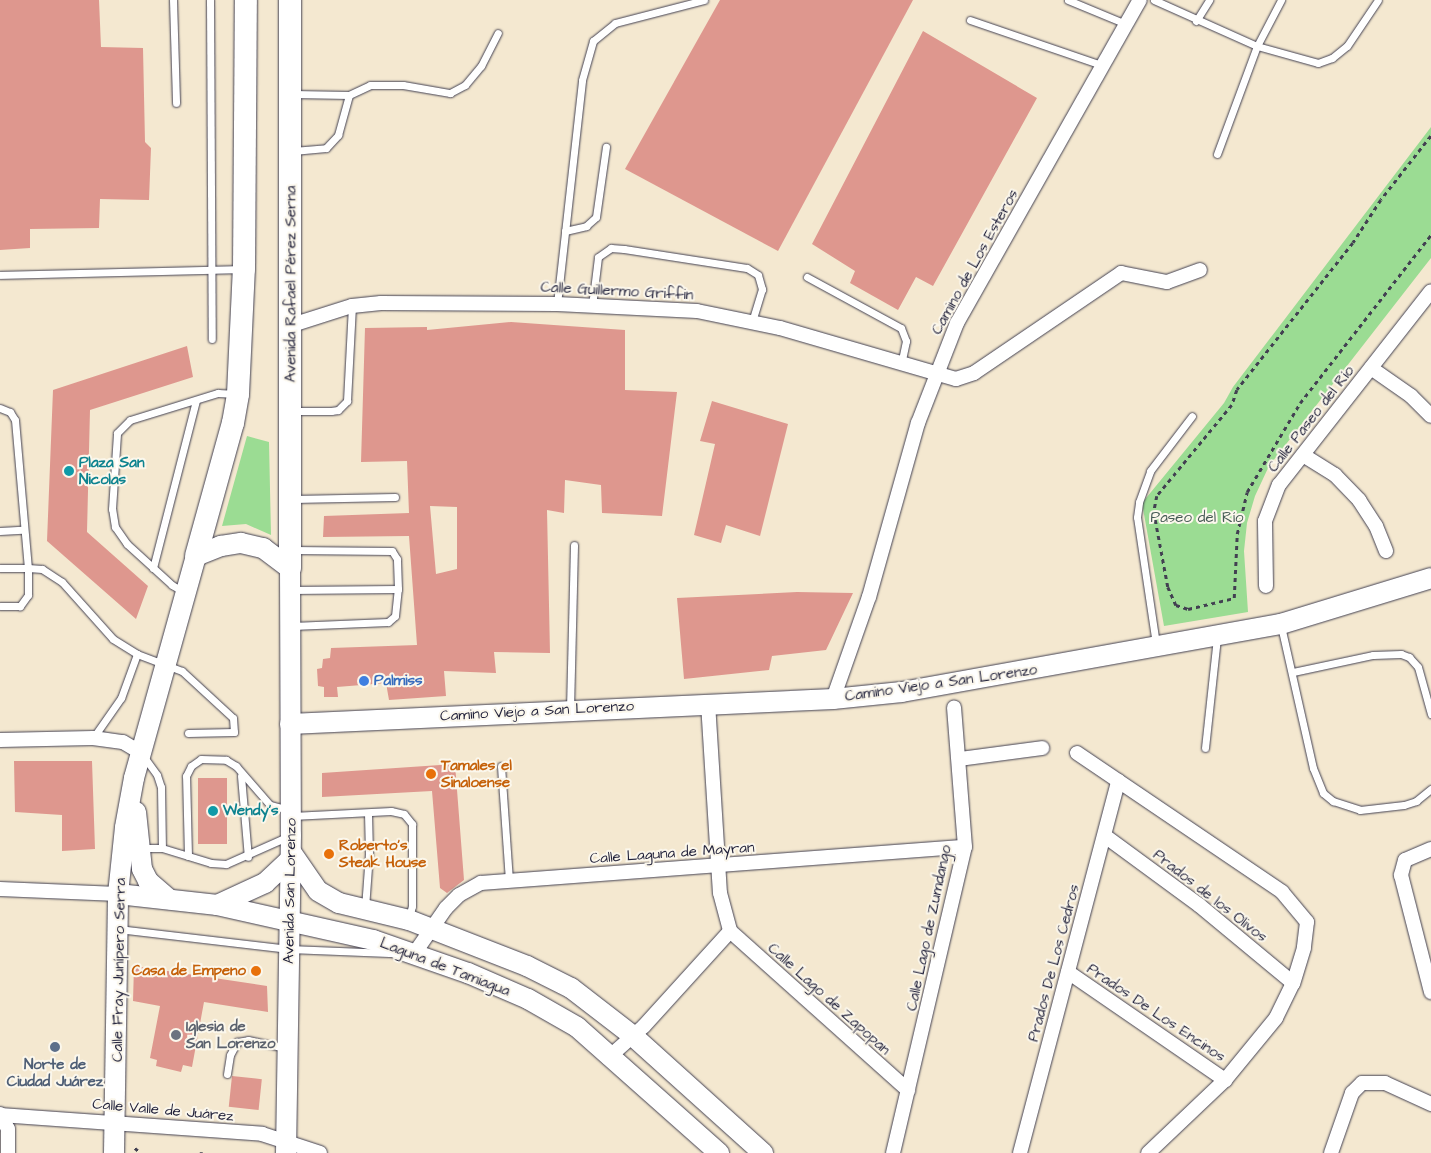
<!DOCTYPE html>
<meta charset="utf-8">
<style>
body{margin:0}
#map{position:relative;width:1431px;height:1153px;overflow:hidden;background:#f4e8d0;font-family:"Architects Daughter",sans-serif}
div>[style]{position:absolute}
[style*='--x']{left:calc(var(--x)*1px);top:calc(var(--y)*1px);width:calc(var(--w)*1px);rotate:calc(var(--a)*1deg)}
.green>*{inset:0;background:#9bdc93}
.building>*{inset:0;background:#de978e;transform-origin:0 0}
.path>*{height:2.5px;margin-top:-1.25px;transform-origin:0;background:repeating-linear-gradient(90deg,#424051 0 4px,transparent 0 8px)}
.roads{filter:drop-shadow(0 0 1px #424051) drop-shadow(0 0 1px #424051)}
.lane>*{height:7px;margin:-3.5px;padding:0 3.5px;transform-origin:3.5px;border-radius:3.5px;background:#fff}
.street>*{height:14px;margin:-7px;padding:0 7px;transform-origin:7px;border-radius:7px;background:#fff}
.secondary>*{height:20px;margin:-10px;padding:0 10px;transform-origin:10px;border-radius:10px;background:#fff}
.primary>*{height:22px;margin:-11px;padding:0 11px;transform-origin:11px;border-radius:11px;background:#fff}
.dots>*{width:14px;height:14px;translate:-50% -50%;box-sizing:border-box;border:2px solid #fbf7ec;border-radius:50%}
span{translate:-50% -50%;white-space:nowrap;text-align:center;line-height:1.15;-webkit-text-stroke:4px #fbf7ec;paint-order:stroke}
.street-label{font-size:15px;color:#22223b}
.culture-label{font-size:15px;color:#0d838f;font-weight:700}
.left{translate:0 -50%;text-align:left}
.park-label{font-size:15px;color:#465a55}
.shop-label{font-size:15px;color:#366cbe;font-weight:700}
.food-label{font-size:15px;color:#c56008;font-weight:700}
.right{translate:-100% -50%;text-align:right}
.worship-label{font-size:15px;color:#5b616d;font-weight:700}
.service-label{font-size:15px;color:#4e5e75;font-weight:700}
</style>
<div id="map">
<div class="green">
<i style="clip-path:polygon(1431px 127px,1431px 258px,1269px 466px,1255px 496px,1247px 523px,1244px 551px,1248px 612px,1164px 626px,1142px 503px,1224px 403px,1233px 387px)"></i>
<i style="clip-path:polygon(247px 436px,269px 442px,271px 535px,246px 524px,222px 526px)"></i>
</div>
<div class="building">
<i style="clip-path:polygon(0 0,99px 0,101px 47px,143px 48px,145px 142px,151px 148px,149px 200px,100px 199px,99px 228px,30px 229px,30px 248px,0 250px)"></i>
<i style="clip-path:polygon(720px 0,913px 0,778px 251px,625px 169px)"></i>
<i style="clip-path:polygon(923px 31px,1037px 98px,933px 286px,916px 277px,898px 310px,850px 283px,855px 271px,812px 244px)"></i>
<i style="clip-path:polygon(evenodd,511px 322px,625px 330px,625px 390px,677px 392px,662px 516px,602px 513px,601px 485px,565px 480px,564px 513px,547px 510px,550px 653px,494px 652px,496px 673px,444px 671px,446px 696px,389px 700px,386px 683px,337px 687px,338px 697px,324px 697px,324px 687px,318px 686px,317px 669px,322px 668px,323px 659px,330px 658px,331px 648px,417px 645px,409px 536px,323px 537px,324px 516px,409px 513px,407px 461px,361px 462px,365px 328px,427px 327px,427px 330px,511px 322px,430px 506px,457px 507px,457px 569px,436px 574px,430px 506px)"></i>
<i style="clip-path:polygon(187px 346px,193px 377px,90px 410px,87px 532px,148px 586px,136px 619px,47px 541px,53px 390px)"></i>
<i style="clip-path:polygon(712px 401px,788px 424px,760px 536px,726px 525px,721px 543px,694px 535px,715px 444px,700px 441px)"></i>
<i style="clip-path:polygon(797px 592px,853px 593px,826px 650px,772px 656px,769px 670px,684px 679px,677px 598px)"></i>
<i style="clip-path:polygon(14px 761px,92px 761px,95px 849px,62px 851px,62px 815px,15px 812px)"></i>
<i style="clip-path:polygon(455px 764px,464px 880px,447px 893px,440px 888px,432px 791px,322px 797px,322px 773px)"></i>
<i style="left:198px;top:778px;width:29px;height:66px"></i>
<i style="clip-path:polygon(134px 966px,267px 986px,268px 1012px,204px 1002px,192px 1067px,183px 1065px,181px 1072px,156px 1066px,157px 1060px,150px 1058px,160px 1006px,133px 1001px)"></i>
<i style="left:232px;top:1076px;width:30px;height:31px;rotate:6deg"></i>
</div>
<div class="path">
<i style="--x:1431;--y:136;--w:81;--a:128"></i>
<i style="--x:1381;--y:200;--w:51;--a:123.1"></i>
<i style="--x:1353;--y:243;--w:187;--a:128.3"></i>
<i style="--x:1237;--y:390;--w:16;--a:108"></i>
<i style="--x:1232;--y:405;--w:118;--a:129.5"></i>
<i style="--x:1157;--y:496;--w:16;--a:101"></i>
<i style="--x:1154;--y:512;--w:76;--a:79.4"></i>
<i style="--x:1168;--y:587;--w:20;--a:66"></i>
<i style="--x:1176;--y:605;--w:13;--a:18"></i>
<i style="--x:1188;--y:609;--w:47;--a:-13.4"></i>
<i style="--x:1234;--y:598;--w:64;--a:-87.3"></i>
<i style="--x:1237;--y:534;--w:43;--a:-76.6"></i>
<i style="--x:1247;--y:492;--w:104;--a:-59.2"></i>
<i style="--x:1300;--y:403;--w:213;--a:-52.1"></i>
<i style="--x:135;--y:1148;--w:8;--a:40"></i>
<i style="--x:201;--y:1153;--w:1;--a:-90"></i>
</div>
<div class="roads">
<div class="lane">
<i style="--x:173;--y:0;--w:103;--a:88.3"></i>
<i style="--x:210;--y:0;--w:339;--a:89.7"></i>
<i style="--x:1068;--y:0;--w:63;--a:22.5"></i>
<i style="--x:1154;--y:0;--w:113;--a:24.1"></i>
<i style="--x:1257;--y:46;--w:63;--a:15.6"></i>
<i style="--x:1318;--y:63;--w:15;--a:-20"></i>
<i style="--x:1332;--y:58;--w:19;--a:-39"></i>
<i style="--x:1347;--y:46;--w:55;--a:-56"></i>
<i style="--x:970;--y:20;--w:142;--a:18.9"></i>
<i style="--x:1196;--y:21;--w:25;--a:-58"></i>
<i style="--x:293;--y:94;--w:56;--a:1"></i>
<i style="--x:349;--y:95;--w:23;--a:-25"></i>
<i style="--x:370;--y:85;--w:33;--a:0"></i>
<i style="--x:403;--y:85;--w:48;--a:9.7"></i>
<i style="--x:450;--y:93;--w:17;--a:-28"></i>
<i style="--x:465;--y:85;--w:25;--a:-50"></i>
<i style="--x:481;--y:66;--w:37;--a:-63"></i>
<i style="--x:293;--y:151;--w:33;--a:-5"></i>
<i style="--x:326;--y:148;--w:18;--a:-47"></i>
<i style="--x:338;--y:135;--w:41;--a:-74.6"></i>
<i style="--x:1217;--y:154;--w:115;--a:-69.7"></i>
<i style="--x:1257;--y:46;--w:52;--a:-62.4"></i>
<i style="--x:565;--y:231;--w:22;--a:-13"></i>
<i style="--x:586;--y:226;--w:13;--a:-42"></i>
<i style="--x:596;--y:217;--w:71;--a:-81.9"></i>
<i style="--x:0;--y:275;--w:241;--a:-1.4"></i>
<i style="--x:807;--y:277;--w:107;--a:28.5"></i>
<i style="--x:901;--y:328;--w:14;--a:69"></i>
<i style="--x:906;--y:341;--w:24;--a:102"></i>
<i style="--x:557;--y:304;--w:225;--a:-83.6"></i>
<i style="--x:582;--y:80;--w:41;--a:-74.2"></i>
<i style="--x:593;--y:41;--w:28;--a:-39"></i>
<i style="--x:615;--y:23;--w:92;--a:-14.5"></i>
<i style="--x:592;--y:306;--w:49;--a:-83"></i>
<i style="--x:598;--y:257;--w:16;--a:-35"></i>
<i style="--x:611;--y:248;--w:13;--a:4"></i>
<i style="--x:624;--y:249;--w:124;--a:8.8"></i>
<i style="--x:747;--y:268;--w:13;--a:32"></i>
<i style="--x:758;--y:275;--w:15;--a:74"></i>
<i style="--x:762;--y:289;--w:34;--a:107"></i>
<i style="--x:0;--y:408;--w:11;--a:22"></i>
<i style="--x:10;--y:412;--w:9;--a:58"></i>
<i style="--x:15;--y:420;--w:149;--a:85"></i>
<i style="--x:28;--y:568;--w:14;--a:4"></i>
<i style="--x:42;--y:569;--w:24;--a:33"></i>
<i style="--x:62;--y:582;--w:76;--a:48.2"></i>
<i style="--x:113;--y:639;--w:28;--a:32"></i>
<i style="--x:137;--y:654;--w:48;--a:20.7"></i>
<i style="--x:182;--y:671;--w:69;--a:42.7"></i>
<i style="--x:233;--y:718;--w:14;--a:86"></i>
<i style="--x:234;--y:732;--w:46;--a:178.8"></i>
<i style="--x:294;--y:411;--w:37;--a:0"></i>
<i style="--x:331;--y:411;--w:7;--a:-8"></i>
<i style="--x:338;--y:410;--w:13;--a:-45"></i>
<i style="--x:347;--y:401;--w:95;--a:-87"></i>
<i style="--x:293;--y:499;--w:102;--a:-1.1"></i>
<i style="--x:0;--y:531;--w:22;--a:-3"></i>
<i style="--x:0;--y:568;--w:28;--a:0"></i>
<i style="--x:28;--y:568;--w:27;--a:90"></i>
<i style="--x:28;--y:595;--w:14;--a:126"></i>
<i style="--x:20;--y:606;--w:20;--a:180"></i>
<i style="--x:153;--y:568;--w:172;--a:-75.6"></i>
<i style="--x:291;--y:590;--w:107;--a:-0.5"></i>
<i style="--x:184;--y:592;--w:14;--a:-150"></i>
<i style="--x:172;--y:585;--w:61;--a:-137.7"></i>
<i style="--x:127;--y:544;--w:21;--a:-125"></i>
<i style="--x:115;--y:527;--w:18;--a:-99"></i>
<i style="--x:112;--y:509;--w:76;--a:-86.2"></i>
<i style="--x:117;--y:433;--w:18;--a:-45"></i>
<i style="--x:130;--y:420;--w:92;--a:-17.1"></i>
<i style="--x:218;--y:393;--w:18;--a:3"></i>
<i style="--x:292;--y:626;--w:96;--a:-2.4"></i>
<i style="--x:388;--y:622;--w:9;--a:-41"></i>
<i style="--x:395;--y:616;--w:27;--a:-84"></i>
<i style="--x:398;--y:589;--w:30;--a:-92"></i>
<i style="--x:397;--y:559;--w:9;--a:-122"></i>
<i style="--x:392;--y:551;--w:99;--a:-179.4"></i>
<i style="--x:1281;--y:626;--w:146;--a:77.3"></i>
<i style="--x:1313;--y:768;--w:27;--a:68"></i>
<i style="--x:1323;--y:793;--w:13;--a:39"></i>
<i style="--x:1333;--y:801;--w:28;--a:18"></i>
<i style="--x:1360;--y:810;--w:44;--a:-6.5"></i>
<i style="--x:1404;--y:805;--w:13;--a:-18"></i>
<i style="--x:1416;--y:801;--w:19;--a:-39"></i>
<i style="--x:1156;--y:644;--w:128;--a:-98.5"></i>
<i style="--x:1137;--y:517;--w:15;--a:-82"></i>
<i style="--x:1139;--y:502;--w:33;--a:-70"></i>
<i style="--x:1150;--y:471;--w:69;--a:-52.6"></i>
<i style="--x:1293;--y:672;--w:82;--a:-12"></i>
<i style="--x:1373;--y:655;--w:28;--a:-2"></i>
<i style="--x:1401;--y:654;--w:9;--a:21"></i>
<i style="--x:1409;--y:657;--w:13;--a:48"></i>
<i style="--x:1418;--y:667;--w:49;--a:74.5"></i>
<i style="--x:570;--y:709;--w:164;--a:-88.6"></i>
<i style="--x:93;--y:738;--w:49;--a:-55"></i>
<i style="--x:121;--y:698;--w:47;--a:-70"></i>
<i style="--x:1205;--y:748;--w:112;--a:-83.8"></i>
<i style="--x:144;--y:757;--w:22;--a:54"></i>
<i style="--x:157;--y:775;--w:13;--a:72"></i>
<i style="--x:161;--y:787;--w:61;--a:89.1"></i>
<i style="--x:162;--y:848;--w:51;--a:17"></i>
<i style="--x:211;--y:863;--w:15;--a:4"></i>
<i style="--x:226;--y:864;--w:69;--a:-24"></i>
<i style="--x:501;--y:766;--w:115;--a:86"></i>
<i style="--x:241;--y:776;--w:81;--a:85.1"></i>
<i style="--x:292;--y:816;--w:99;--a:-2.9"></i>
<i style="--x:391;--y:811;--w:13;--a:13"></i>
<i style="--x:404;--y:814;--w:13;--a:51"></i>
<i style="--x:412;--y:824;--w:82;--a:90"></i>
<i style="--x:412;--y:906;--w:11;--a:105"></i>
<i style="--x:142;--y:848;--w:20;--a:0"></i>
<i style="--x:188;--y:856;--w:80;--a:-91.4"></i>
<i style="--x:186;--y:776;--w:11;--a:-63"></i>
<i style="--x:191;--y:766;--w:12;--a:-35"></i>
<i style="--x:201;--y:759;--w:25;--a:2"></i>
<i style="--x:226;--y:760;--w:12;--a:31"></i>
<i style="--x:236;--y:766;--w:52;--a:48.9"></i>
<i style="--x:270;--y:805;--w:20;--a:15"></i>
<i style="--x:365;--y:908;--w:54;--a:-85.8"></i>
<i style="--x:369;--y:854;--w:40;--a:-91.4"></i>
<i style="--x:118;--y:929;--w:172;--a:6.7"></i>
<i style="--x:289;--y:949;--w:100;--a:2.3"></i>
<i style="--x:227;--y:1074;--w:19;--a:-81"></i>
<i style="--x:230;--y:1055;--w:15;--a:-62"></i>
<i style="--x:237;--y:1042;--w:11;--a:-10"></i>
<i style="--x:248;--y:1040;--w:39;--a:12"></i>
</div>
<div class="street">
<i style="--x:292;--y:325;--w:63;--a:-17.6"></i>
<i style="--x:352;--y:306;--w:29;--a:-6"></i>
<i style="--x:381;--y:303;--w:176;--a:0.3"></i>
<i style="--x:557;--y:304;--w:140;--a:2.9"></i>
<i style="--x:697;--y:311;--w:85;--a:11.6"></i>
<i style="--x:780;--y:328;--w:183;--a:16.2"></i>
<i style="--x:956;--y:379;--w:19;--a:-18"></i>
<i style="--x:974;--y:373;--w:178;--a:-34.2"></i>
<i style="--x:1121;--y:273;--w:47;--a:11.1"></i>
<i style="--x:1167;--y:282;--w:35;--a:-20"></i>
<i style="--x:1371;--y:368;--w:49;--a:35"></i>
<i style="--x:1411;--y:396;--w:28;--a:45"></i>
<i style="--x:1303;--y:455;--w:38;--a:32"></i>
<i style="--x:1335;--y:475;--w:35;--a:46"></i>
<i style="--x:1359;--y:500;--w:31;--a:57"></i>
<i style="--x:1376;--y:526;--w:27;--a:68"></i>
<i style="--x:1266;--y:586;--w:65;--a:-90.9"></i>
<i style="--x:1265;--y:521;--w:39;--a:-69"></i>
<i style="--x:1279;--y:485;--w:246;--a:-51.9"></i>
<i style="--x:833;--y:699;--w:108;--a:-70.6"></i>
<i style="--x:869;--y:597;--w:181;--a:-74.3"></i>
<i style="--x:918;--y:423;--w:107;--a:-68.7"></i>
<i style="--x:957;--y:323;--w:371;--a:-60.5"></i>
<i style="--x:708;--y:703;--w:190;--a:86.4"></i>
<i style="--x:720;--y:893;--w:39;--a:75"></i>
<i style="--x:0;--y:740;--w:93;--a:-1.2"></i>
<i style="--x:93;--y:738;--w:30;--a:8"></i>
<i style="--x:123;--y:742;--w:21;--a:31"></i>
<i style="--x:1077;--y:753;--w:248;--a:34.1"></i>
<i style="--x:1282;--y:892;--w:39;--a:50"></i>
<i style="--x:1307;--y:922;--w:26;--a:97"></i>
<i style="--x:1304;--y:948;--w:37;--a:107"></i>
<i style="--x:1293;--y:983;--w:39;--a:116"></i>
<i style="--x:1276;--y:1018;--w:80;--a:129.4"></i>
<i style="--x:1225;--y:1080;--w:106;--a:136.5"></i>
<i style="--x:960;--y:759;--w:83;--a:-7.6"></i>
<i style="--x:1105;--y:836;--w:117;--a:36.3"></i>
<i style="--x:1199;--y:905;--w:122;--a:39.7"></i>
<i style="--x:1431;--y:849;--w:28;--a:157"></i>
<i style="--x:1405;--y:860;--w:16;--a:105"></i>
<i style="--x:1401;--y:875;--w:121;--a:75.6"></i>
<i style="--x:0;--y:889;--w:118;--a:2.4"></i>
<i style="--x:730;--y:931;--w:239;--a:41.8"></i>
<i style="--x:414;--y:954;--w:56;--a:-55.2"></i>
<i style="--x:446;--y:908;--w:18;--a:-45"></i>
<i style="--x:459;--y:895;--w:25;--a:-29"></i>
<i style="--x:481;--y:883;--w:485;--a:-4.3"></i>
<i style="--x:1068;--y:972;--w:191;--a:34.5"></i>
<i style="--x:608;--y:1058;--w:48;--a:-41.6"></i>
<i style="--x:644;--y:1026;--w:128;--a:-47.8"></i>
<i style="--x:0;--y:1114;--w:17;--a:62"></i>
<i style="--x:8;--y:1129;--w:24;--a:90"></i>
<i style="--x:0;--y:1115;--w:263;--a:4.1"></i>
<i style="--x:262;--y:1134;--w:61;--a:18.1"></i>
<i style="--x:893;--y:1153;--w:314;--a:-76.8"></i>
<i style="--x:965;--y:847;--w:140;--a:-94.5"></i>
<i style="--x:1020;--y:1153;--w:385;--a:-75.2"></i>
<i style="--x:1331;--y:1153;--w:64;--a:-70.7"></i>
<i style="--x:1352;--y:1093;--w:14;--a:-45"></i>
<i style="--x:1362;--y:1083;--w:23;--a:0"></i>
<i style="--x:1385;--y:1083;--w:51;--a:24.5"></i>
</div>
<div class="secondary">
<i style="--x:290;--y:724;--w:544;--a:-2.64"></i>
<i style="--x:833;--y:699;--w:69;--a:-5.8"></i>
<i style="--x:902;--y:692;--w:385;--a:-10.2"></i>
<i style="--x:1281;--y:624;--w:157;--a:-17"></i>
<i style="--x:136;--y:812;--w:57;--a:84"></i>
<i style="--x:142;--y:869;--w:13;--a:63"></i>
<i style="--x:148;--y:881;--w:28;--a:41"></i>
<i style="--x:291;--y:852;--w:47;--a:55.3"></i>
<i style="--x:318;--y:891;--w:24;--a:30"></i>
<i style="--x:339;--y:903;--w:72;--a:13.7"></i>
<i style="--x:409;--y:920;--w:127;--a:21.3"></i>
<i style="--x:527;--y:966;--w:49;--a:26.6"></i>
<i style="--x:571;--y:988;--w:78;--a:37.7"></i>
<i style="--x:633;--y:1036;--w:175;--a:42"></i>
<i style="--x:118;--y:894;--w:100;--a:6.3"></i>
<i style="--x:217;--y:905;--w:160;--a:12.6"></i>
<i style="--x:373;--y:940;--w:101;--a:19.2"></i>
<i style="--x:468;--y:973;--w:65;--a:23.4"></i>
<i style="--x:528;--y:999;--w:56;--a:29.7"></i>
<i style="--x:577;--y:1027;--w:190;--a:41.6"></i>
<i style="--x:217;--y:905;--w:53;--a:-24.6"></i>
<i style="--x:265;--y:883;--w:35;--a:-43"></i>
<i style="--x:114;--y:1153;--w:259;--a:-89.1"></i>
<i style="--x:118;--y:894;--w:67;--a:-84"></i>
<i style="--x:125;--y:827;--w:50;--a:-79.6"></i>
<i style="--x:134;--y:778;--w:230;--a:-74.4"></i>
<i style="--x:196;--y:556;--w:27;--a:-22"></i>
<i style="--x:221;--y:546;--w:20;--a:-9"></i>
<i style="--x:241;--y:543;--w:23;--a:13"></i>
<i style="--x:263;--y:548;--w:34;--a:37"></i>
<i style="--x:290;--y:568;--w:267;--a:89.8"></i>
<i style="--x:291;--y:835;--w:318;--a:90.9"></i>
</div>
<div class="primary">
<i style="--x:290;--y:0;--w:568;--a:90"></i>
<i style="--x:196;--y:556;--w:138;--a:-74.5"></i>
<i style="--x:233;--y:423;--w:29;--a:-80"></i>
<i style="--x:238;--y:394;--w:125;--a:-87.3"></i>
<i style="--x:244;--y:269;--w:269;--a:-89.6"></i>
</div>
</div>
<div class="dots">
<i style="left:69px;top:471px;background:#0f9aa8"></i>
<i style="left:364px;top:681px;background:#3f7fe0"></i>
<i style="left:431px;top:774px;background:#e8710a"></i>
<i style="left:213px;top:811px;background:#0f9aa8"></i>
<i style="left:329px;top:854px;background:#e8710a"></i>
<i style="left:256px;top:971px;background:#e8710a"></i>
<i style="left:176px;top:1035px;background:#6b7280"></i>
<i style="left:55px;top:1047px;background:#5c6f8a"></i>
</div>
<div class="street-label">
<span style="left:975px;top:262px;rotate:-61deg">Camino de Los Esteros</span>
<span style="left:291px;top:284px;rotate:-90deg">Avenida Rafael Pérez Serna</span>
<span style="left:617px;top:291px;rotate:3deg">Calle Guillermo Griffin</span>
<span style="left:1311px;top:419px;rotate:-52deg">Calle Paseo del Río</span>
<span style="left:941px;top:683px;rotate:-8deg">Camino Viejo a San Lorenzo</span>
<span style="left:537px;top:711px;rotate:-3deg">Camino Viejo a San Lorenzo</span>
<span style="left:672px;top:853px;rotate:-4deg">Calle Laguna de Mayran</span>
<span style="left:290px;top:891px;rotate:-89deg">Avenida San Lorenzo</span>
<span style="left:1210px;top:896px;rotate:38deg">Prados de los Olivos</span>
<span style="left:929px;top:928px;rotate:-78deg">Calle Lago de Zumdango</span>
<span style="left:1054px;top:963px;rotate:-75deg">Prados De Los Cedros</span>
<span style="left:445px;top:967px;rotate:21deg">Laguna de Tamiagua</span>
<span style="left:119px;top:970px;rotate:-89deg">Calle Fray Junípero Serra</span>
<span style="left:829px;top:999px;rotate:42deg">Calle Lago de Zapopan</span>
<span style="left:1156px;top:1013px;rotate:34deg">Prados De Los Encinos</span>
<span style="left:163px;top:1110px;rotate:5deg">Calle Valle de Juárez</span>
</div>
<div class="culture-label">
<span class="left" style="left:79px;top:471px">Plaza San<br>Nicolas</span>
<span class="left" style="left:223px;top:811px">Wendy's</span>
</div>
<div class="park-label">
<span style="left:1197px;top:518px">Paseo del Río</span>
</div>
<div class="shop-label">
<span class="left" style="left:374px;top:681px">Palmiss</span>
</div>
<div class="food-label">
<span class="left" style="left:441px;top:774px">Tamales el<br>Sinaloense</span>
<span class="left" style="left:339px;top:854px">Roberto's<br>Steak House</span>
<span class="right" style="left:246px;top:971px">Casa de Empeno</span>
</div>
<div class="worship-label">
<span class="left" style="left:186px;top:1035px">Iglesia de<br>San Lorenzo</span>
</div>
<div class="service-label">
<span style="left:55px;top:1073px">Norte de<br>Ciudad Juárez</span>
</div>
</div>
